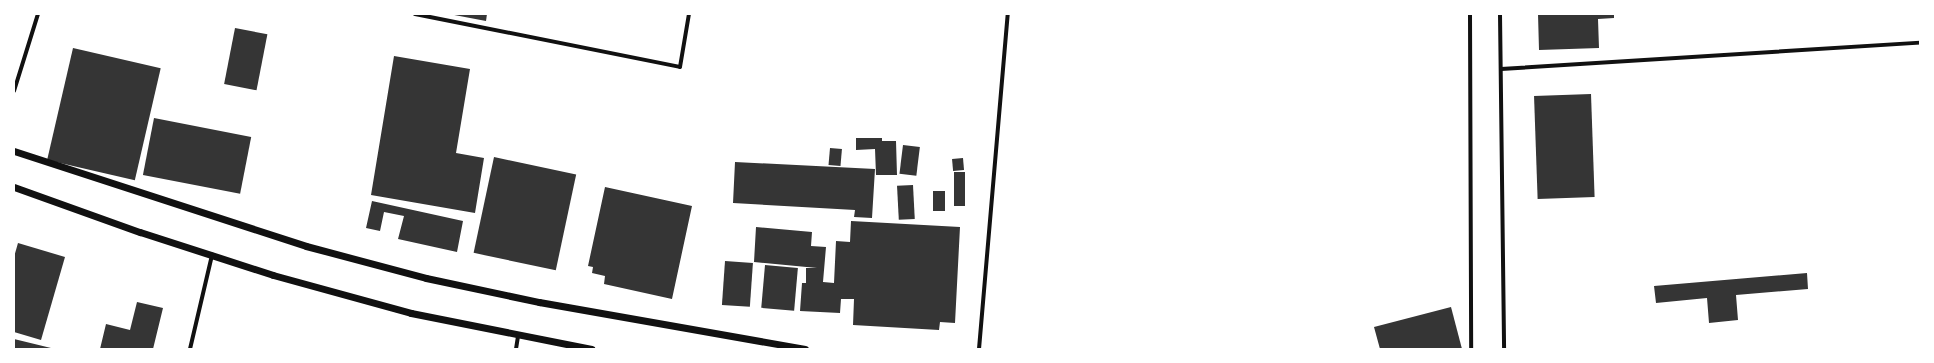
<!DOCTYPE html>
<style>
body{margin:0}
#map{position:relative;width:1934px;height:363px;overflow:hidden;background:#fff;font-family:Lato,sans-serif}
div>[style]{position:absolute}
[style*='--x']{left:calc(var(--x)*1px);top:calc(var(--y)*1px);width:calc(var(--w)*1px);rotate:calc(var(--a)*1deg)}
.building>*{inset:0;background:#353535;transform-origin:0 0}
.minor>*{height:4px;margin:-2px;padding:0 2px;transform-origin:2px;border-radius:2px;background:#111}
.tertiary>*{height:7px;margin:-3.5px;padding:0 3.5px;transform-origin:3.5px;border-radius:3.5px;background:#111}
span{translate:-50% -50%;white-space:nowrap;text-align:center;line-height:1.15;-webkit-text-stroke:3.5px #fff;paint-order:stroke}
.frame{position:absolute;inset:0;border:15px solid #fff;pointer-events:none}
</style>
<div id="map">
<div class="building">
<i style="clip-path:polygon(449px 14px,487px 14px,486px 21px)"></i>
<i style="clip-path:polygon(1538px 14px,1614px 14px,1614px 18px,1598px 19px,1599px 48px,1539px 50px)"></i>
<i style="left:235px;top:28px;width:33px;height:57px;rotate:11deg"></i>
<i style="left:73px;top:48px;width:90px;height:115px;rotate:13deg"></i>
<i style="clip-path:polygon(394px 56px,470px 69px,456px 153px,484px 158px,475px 213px,371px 195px)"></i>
<i style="left:1591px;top:94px;width:103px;height:57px;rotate:88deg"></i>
<i style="left:154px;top:118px;width:99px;height:58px;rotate:11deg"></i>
<i style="clip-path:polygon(856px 138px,882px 138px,882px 141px,896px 141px,897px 175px,876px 175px,875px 149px,856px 150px)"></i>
<i style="left:903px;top:145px;width:17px;height:29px;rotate:7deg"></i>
<i style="left:830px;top:148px;width:12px;height:17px;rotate:5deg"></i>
<i style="left:494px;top:157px;width:84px;height:98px;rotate:12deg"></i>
<i style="left:963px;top:158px;width:12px;height:11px;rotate:85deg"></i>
<i style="clip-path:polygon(735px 162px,875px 169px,872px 218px,854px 217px,855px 210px,733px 203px)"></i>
<i style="left:954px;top:172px;width:11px;height:34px"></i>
<i style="left:913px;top:185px;width:34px;height:16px;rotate:87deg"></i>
<i style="clip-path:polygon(605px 187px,692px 206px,672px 299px,604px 284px,605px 276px,592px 273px,593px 267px,588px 266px)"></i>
<i style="left:933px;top:191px;width:12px;height:20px"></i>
<i style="clip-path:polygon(372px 201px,463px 221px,457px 252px,398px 239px,404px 216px,384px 212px,380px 231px,366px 228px)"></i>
<i style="clip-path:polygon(851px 221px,960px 227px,955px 323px,940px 322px,939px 330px,853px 325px,854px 299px,841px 299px,840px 313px,800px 311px,802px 283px,806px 283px,806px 268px,817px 268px,754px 262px,756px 227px,812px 232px,811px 246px,826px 247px,823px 282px,834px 283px,836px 241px,850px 242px)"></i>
<i style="clip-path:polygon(18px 243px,65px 257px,41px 340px,14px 332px,14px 257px)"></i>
<i style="left:725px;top:261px;width:28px;height:44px;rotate:4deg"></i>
<i style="left:765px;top:265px;width:33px;height:43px;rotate:5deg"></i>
<i style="clip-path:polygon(1807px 273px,1808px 289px,1736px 295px,1738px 320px,1709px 323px,1707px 298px,1656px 303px,1654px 286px)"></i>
<i style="clip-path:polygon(137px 302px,163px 308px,153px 349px,100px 349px,106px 324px,130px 330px)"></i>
<i style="clip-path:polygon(1451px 307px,1462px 349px,1380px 349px,1374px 327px)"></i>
<i style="clip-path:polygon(14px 339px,51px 348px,51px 349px,14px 349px)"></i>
</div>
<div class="minor">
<i style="--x:415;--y:14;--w:270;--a:11.3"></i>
<i style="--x:680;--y:67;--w:54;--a:-80.4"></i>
<i style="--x:1470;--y:14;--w:335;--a:89.8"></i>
<i style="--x:1500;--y:14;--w:335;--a:89.3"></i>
<i style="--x:1501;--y:69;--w:420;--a:-3.6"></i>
<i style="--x:14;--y:91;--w:81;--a:-72.7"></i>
<i style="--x:190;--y:349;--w:97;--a:-76.8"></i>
<i style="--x:516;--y:349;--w:13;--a:-81"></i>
<i style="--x:979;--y:349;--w:336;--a:-85.1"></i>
</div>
<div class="tertiary">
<i style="--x:14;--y:151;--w:307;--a:18"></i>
<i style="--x:306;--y:246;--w:124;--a:14.9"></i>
<i style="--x:426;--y:278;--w:116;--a:12"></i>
<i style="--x:539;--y:302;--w:270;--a:10"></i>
<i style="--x:14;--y:187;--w:134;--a:19.7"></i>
<i style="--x:140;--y:232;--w:140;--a:17.9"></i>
<i style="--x:273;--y:275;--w:143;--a:15.4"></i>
<i style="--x:411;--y:313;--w:184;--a:11.3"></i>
</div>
<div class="frame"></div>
</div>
